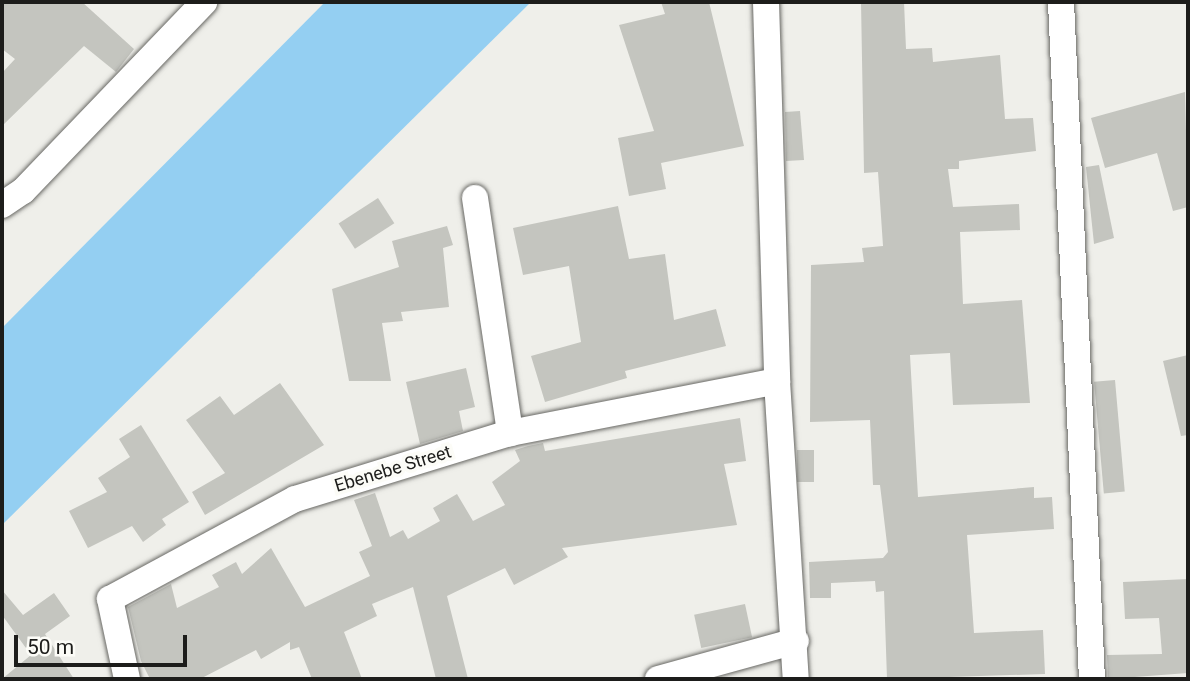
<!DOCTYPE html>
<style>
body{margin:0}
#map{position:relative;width:1190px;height:681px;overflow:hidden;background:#efefea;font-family:Roboto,sans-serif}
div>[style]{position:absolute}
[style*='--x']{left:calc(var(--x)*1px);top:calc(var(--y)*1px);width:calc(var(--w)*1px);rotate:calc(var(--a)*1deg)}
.water>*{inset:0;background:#94cff2}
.building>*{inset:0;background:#c4c5bf;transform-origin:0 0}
.roads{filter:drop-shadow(0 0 2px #686864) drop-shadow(0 0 2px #686864)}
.minor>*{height:26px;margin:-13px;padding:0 13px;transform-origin:13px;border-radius:13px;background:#fff}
span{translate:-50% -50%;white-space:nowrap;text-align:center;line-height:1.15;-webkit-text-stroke:7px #fcfcf7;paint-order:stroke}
.street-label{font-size:18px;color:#1d1d1b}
.frame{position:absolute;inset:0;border:4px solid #1d1d1b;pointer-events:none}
.scale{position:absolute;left:14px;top:635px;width:173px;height:32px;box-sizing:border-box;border:4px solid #1d1d1b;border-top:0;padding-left:9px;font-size:21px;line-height:24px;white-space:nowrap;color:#1d1d1b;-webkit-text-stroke:5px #fcfcf7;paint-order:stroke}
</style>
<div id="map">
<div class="water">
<i style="clip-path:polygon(325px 2px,531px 2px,2px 525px,2px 328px)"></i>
</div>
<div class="building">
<i style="clip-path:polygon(2px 2px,82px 2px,134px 49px,116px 72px,84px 46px,2px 126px,2px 73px,15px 59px,2px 49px)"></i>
<i style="clip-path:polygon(661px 2px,709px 2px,744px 146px,661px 163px,666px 189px,629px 196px,618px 138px,654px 131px,619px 25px,665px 14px)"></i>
<i style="clip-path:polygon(861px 2px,904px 2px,906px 49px,932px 48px,933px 62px,1000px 55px,1005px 119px,1033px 118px,1036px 151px,959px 161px,959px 169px,948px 169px,953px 207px,1019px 204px,1020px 230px,960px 232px,963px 304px,1022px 300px,1030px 403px,953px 405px,950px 353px,910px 355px,918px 497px,1034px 487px,1034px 498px,1052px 497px,1054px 529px,967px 535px,974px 633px,1043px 630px,1045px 674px,887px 679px,884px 591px,876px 592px,875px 581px,831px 583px,831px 598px,810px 598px,809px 562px,883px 558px,888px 552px,880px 485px,873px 485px,870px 420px,810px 422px,811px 265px,864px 262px,862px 248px,883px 246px,878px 172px,864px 173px)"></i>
<i style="clip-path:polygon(1185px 92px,1188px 207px,1173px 211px,1157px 153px,1105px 168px,1091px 118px)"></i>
<i style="clip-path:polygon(800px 111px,804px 160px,786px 161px,785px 112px)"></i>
<i style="clip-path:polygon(1099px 165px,1114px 238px,1094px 244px,1086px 167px)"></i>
<i style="left:378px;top:198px;width:30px;height:47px;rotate:57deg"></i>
<i style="clip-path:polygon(618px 206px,629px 259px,665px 254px,674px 320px,716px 309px,726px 346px,625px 371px,627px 378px,545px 402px,531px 356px,581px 342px,569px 266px,523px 275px,513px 228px)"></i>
<i style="clip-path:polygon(447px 226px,453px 245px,443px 248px,449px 307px,401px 312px,403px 321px,382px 323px,391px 381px,349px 381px,332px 289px,399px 267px,392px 241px)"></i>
<i style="clip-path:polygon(1188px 355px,1188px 435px,1181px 436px,1163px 361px)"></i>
<i style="clip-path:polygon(466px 368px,475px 407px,459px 411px,463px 431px,420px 444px,406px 382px)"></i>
<i style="left:1115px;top:380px;width:112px;height:21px;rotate:85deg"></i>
<i style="clip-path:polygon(280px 383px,324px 445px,205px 515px,192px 492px,225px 473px,186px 420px,220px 396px,234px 415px)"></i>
<i style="clip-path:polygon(740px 418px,746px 461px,724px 464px,737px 525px,562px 548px,568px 557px,514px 585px,505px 568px,447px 596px,468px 679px,436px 679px,413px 587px,372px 604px,377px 616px,344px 632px,362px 679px,312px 679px,299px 647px,290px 650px,290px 642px,261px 659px,256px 650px,200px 679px,150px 679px,141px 661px,128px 607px,171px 584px,177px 608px,219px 587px,212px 575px,236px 562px,242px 574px,271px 548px,305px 607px,370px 576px,359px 552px,372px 546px,354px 500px,375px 493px,390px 537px,403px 530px,408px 539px,440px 521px,433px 508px,457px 494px,473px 521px,505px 505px,492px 482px,520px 461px,515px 450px,528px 446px,543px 443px,545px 451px)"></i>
<i style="clip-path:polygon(141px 425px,189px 502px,162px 519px,166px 525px,143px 542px,132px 526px,88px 548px,69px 511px,107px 492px,98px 478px,130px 457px,119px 439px)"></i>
<i style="left:797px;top:450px;width:17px;height:32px"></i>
<i style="clip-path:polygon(1188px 579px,1188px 673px,1108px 679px,1107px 655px,1162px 654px,1159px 618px,1125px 619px,1123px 582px)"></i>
<i style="clip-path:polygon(2px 590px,23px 615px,54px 593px,70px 616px,45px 634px,74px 679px,2px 679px,31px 655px,2px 615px)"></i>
<i style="left:745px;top:604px;width:34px;height:52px;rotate:78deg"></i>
</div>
<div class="roads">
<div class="minor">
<i style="--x:766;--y:2;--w:379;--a:88.3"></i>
<i style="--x:777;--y:381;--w:299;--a:86.4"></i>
<i style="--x:1061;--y:2;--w:678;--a:87.38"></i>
<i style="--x:475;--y:198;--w:238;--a:81.5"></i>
<i style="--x:2;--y:205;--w:25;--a:-34"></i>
<i style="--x:23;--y:191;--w:262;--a:-46.2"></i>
<i style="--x:127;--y:679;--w:82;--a:-102"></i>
<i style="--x:110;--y:599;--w:210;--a:-28.4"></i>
<i style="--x:295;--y:499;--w:225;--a:-17.1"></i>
<i style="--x:510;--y:433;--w:272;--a:-11"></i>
<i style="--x:658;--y:679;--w:143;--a:-15.4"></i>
</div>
</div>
<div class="street-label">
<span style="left:393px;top:469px;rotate:-17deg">Ebenebe Street</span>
</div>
<div class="frame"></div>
<div class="scale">50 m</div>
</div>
